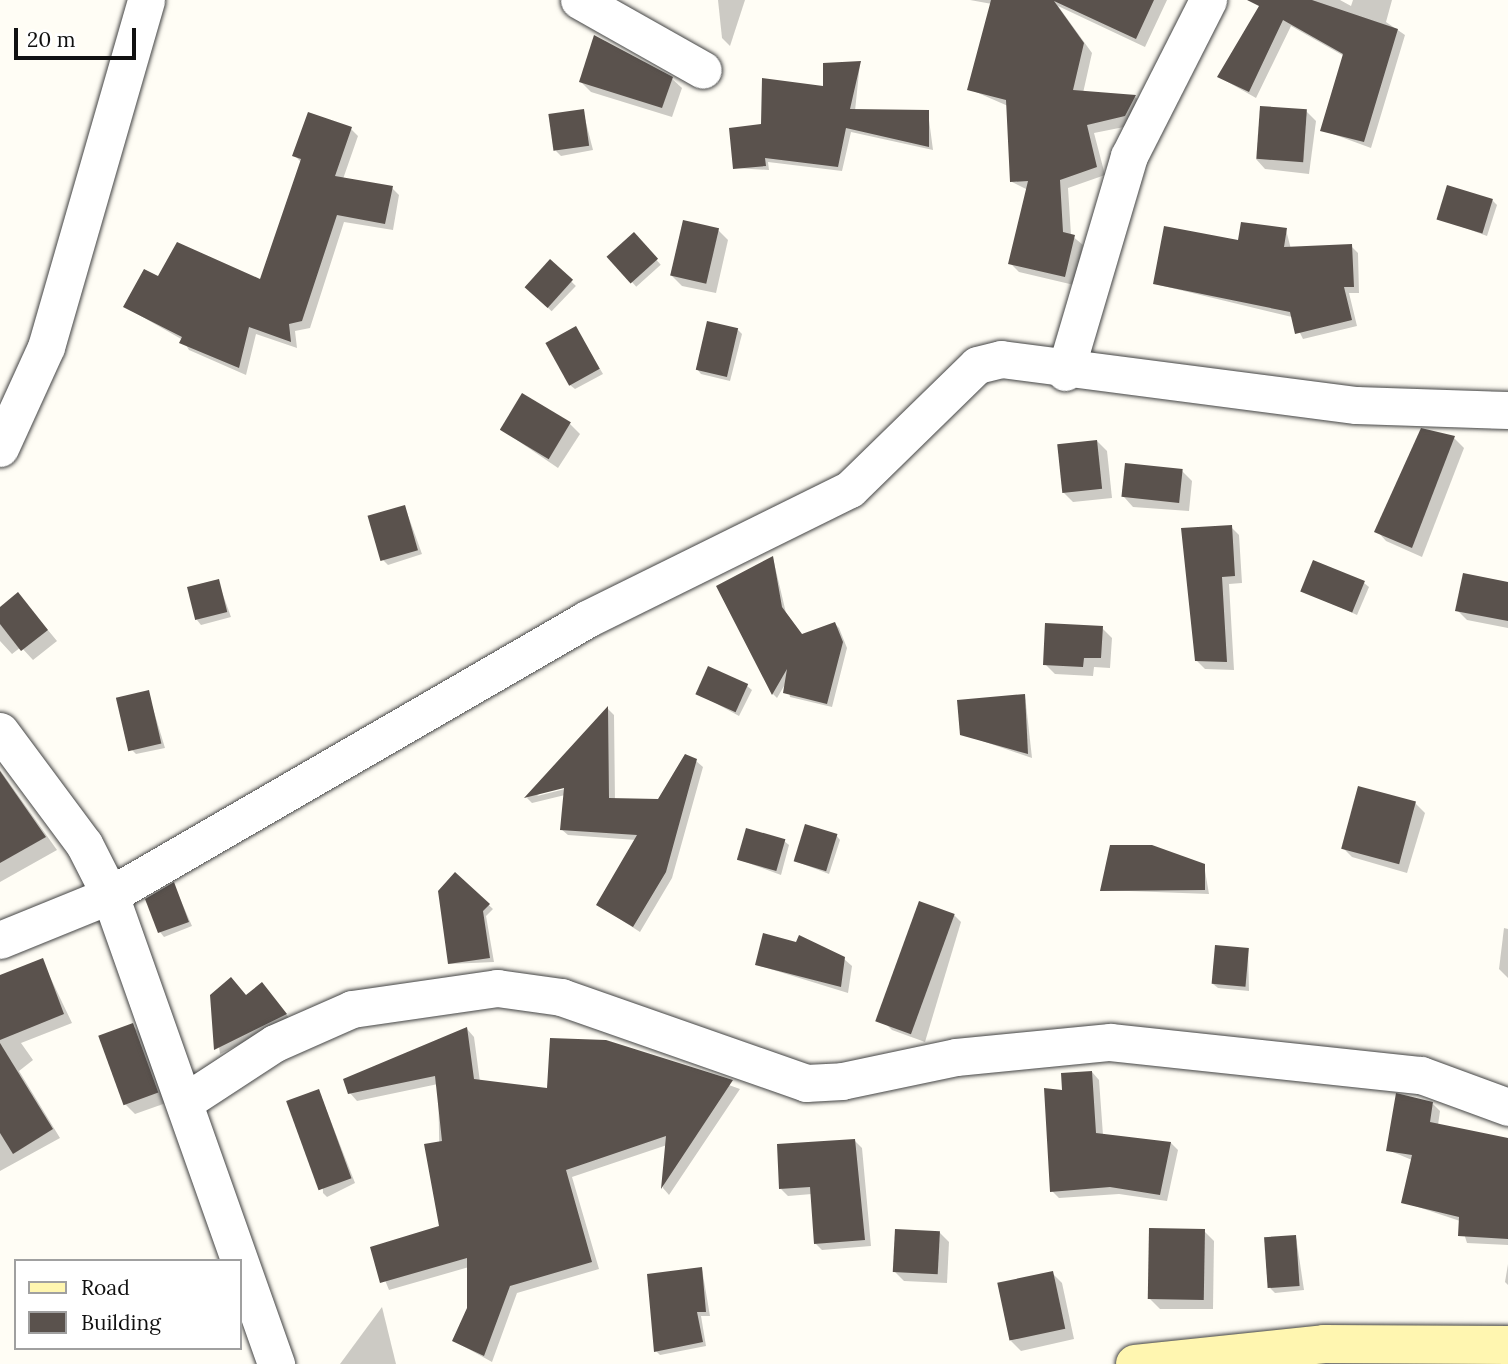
<!DOCTYPE html>
<style>
body{margin:0}
#map{position:relative;width:1508px;height:1364px;overflow:hidden;background:#fffdf5;font-family:Lora,serif}
div>[style]{position:absolute}
[style*='--x']{left:calc(var(--x)*1px);top:calc(var(--y)*1px);width:calc(var(--w)*1px);rotate:calc(var(--a)*1deg)}
.shadow>*{inset:0;background:#0003;transform-origin:0 0}
.building>*{inset:0;background:#5a524d;transform-origin:0 0}
.roads{filter:drop-shadow(0 0 2px #444) drop-shadow(0 0 2px #444)}
.street>*{height:37px;margin:-18.5px;padding:0 18.5px;transform-origin:18.5px;border-radius:18.5px;background:#fff}
.secondary>*{height:38px;margin:-19px;padding:0 19px;transform-origin:19px;border-radius:19px;background:#fff6b0}
span{translate:-50% -50%;white-space:nowrap;text-align:center;line-height:1.15;-webkit-text-stroke:7px #fff;paint-order:stroke}
.legend{position:absolute;left:14px;top:1259px;width:228px;height:91px;box-sizing:border-box;background:#fff;border:2px solid #a0a0a0;margin:0;padding:9px 12px;list-style:none;font-size:21px;color:#111}
.legend li{display:flex;align-items:center;gap:14px;height:35px}
.legend b{width:35px;border:2px solid #a0a0a0}
.scale{position:absolute;left:14px;top:28px;width:122px;height:32px;box-sizing:border-box;border:4px solid #111;border-top:0;padding-left:9px;font-size:21px;line-height:24px;white-space:nowrap;color:#111;-webkit-text-stroke:5px #fff;paint-order:stroke}
</style>
<div id="map">
<div class="shadow">
<i style="clip-path:polygon(718px 0,745px 0,730px 46px,722px 38px)"></i>
<i style="clip-path:polygon(970px 0,1167px 0,1145px 47px,1058px 6px,1092px 53px,1083px 93px,1135px 97px,1144px 105px,1134px 125px,1094px 133px,1105px 175px,1068px 188px,1071px 235px,1083px 245px,1074px 285px,1019px 272px,1010px 263px,1028px 190px,1012px 182px,1008px 106px,969px 89px,992px 4px)"></i>
<i style="clip-path:polygon(1264px 0,1340px 0,1351px 6px,1353px 0,1392px 0,1386px 22px,1405px 35px,1371px 148px,1322px 130px,1344px 56px,1291px 26px,1256px 98px,1219px 77px)"></i>
<i style="clip-path:polygon(860px 63px,855px 111px,928px 112px,933px 150px,851px 132px,842px 171px,768px 162px,769px 170px,735px 168px,763px 125px)"></i>
<i style="clip-path:polygon(671px 78px,682px 88px,672px 117px,591px 92px,581px 82px)"></i>
<i style="clip-path:polygon(583px 111px,593px 150px,561px 156px,556px 151px)"></i>
<i style="clip-path:polygon(1306px 111px,1316px 121px,1309px 174px,1265px 169px,1256px 159px)"></i>
<i style="clip-path:polygon(351px 129px,358px 136px,343px 179px,392px 188px,399px 195px,393px 230px,344px 222px,310px 328px,295px 331px,297px 348px,256px 334px,246px 375px,189px 350px,183px 340px,125px 307px,159px 278px,262px 281px,302px 163px,294px 155px)"></i>
<i style="clip-path:polygon(1492px 200px,1497px 205px,1487px 236px,1438px 218px)"></i>
<i style="clip-path:polygon(718px 230px,728px 240px,716px 293px,682px 286px,672px 276px)"></i>
<i style="clip-path:polygon(1286px 230px,1291px 249px,1351px 246px,1358px 253px,1359px 293px,1349px 293px,1357px 326px,1303px 339px,1292px 317px,1155px 284px,1239px 242px)"></i>
<i style="left:634px;top:235px;width:40px;height:33px;rotate:48deg"></i>
<i style="left:550px;top:261px;width:36px;height:35px;rotate:44deg"></i>
<i style="clip-path:polygon(576px 328px,603px 374px,575px 389px,570px 385px)"></i>
<i style="clip-path:polygon(738px 330px,742px 334px,730px 381px,701px 374px,697px 369px)"></i>
<i style="clip-path:polygon(570px 424px,580px 434px,558px 468px,502px 430px)"></i>
<i style="clip-path:polygon(1454px 438px,1464px 448px,1422px 557px,1386px 541px,1377px 531px)"></i>
<i style="clip-path:polygon(1097px 441px,1107px 451px,1112px 498px,1073px 502px,1063px 492px)"></i>
<i style="clip-path:polygon(1182px 471px,1192px 481px,1189px 511px,1133px 507px,1124px 497px)"></i>
<i style="clip-path:polygon(405px 507px,422px 554px,388px 565px,383px 560px)"></i>
<i style="clip-path:polygon(1231px 527px,1239px 535px,1242px 583px,1229px 584px,1234px 670px,1205px 669px,1197px 661px,1183px 530px)"></i>
<i style="clip-path:polygon(773px 558px,786px 613px,803px 636px,835px 624px,839px 628px,847px 648px,832px 707px,790px 697px,787px 681px,777px 698px,773px 694px,719px 586px)"></i>
<i style="clip-path:polygon(218px 581px,231px 617px,201px 625px,197px 620px)"></i>
<i style="clip-path:polygon(1364px 583px,1369px 587px,1357px 615px,1303px 590px)"></i>
<i style="clip-path:polygon(1508px 584px,1508px 628px,1467px 620px,1457px 610px)"></i>
<i style="clip-path:polygon(18px 594px,57px 641px,33px 660px,21px 647px,12px 654px,0 641px,0 609px)"></i>
<i style="clip-path:polygon(1102px 628px,1112px 638px,1110px 668px,1094px 667px,1093px 676px,1055px 674px,1045px 664px)"></i>
<i style="clip-path:polygon(747px 686px,752px 690px,739px 716px,697px 693px)"></i>
<i style="clip-path:polygon(148px 692px,165px 748px,136px 754px,132px 750px)"></i>
<i style="clip-path:polygon(1025px 695px,1032px 758px,962px 734px)"></i>
<i style="clip-path:polygon(evenodd,608px 709px,614px 715px,615px 800px,659px 801px,696px 761px,703px 767px,672px 878px,640px 932px,598px 905px,636px 840px,568px 835px,561px 829px,565px 795px,532px 803px,527px 798px,608px 709px,572px 784px,573px 787px,537px 796px,542px 791px,572px 784px)"></i>
<i style="clip-path:polygon(0 770px,57px 850px,0 882px)"></i>
<i style="clip-path:polygon(1415px 803px,1425px 813px,1407px 873px,1352px 857px,1342px 847px)"></i>
<i style="clip-path:polygon(836px 835px,840px 840px,829px 874px,795px 861px)"></i>
<i style="clip-path:polygon(784px 841px,789px 845px,781px 875px,740px 860px)"></i>
<i style="clip-path:polygon(1204px 865px,1209px 894px,1102px 890px)"></i>
<i style="clip-path:polygon(456px 875px,493px 909px,486px 916px,494px 962px,449px 964px)"></i>
<i style="clip-path:polygon(174px 885px,192px 926px,164px 937px,160px 932px)"></i>
<i style="clip-path:polygon(954px 915px,961px 922px,925px 1042px,892px 1030px,885px 1023px)"></i>
<i style="clip-path:polygon(1504px 928px,1508px 929px,1508px 978px,1499px 969px)"></i>
<i style="clip-path:polygon(1248px 949px,1249px 991px,1218px 988px,1213px 984px)"></i>
<i style="clip-path:polygon(844px 959px,852px 966px,848px 993px,757px 965px)"></i>
<i style="clip-path:polygon(42px 960px,72px 1023px,21px 1043px,33px 1060px,19px 1071px,60px 1138px,0 1171px,0 1014px)"></i>
<i style="clip-path:polygon(266px 989px,290px 1019px,220px 1054px,212px 996px,246px 997px)"></i>
<i style="clip-path:polygon(132px 1025px,142px 1035px,166px 1103px,135px 1114px,125px 1104px)"></i>
<i style="clip-path:polygon(467px 1029px,474px 1037px,480px 1082px,549px 1090px,606px 1041px,740px 1089px,669px 1195px,663px 1188px,667px 1145px,572px 1177px,599px 1269px,517px 1293px,492px 1362px,454px 1341px,469px 1309px,469px 1267px,389px 1290px,372px 1248px,441px 1228px,438px 1084px,357px 1101px,350px 1093px)"></i>
<i style="clip-path:polygon(1092px 1072px,1099px 1080px,1103px 1135px,1171px 1143px,1178px 1150px,1167px 1201px,1119px 1194px,1059px 1198px,1052px 1191px,1064px 1092px)"></i>
<i style="clip-path:polygon(319px 1091px,355px 1183px,327px 1197px,323px 1193px)"></i>
<i style="clip-path:polygon(1433px 1104px,1440px 1111px,1438px 1125px,1508px 1139px,1508px 1245px,1467px 1243px,1460px 1221px,1403px 1202px,1412px 1160px,1388px 1150px)"></i>
<i style="clip-path:polygon(855px 1141px,862px 1148px,871px 1246px,822px 1250px,815px 1243px,812px 1194px,788px 1196px,781px 1189px)"></i>
<i style="clip-path:polygon(1204px 1231px,1214px 1241px,1213px 1309px,1160px 1309px,1150px 1299px)"></i>
<i style="clip-path:polygon(939px 1232px,949px 1242px,947px 1283px,904px 1281px,894px 1271px)"></i>
<i style="clip-path:polygon(1296px 1237px,1304px 1290px,1275px 1293px,1270px 1288px)"></i>
<i style="clip-path:polygon(1508px 1264px,1508px 1285px,1505px 1282px)"></i>
<i style="clip-path:polygon(702px 1269px,710px 1316px,701px 1316px,706px 1346px,660px 1355px,656px 1351px)"></i>
<i style="clip-path:polygon(1052px 1273px,1062px 1283px,1074px 1339px,1021px 1351px,1011px 1341px)"></i>
<i style="clip-path:polygon(382px 1307px,396px 1364px,340px 1364px)"></i>
</div>
<div class="building">
<i style="clip-path:polygon(991px 0,1154px 0,1136px 39px,1054px 1px,1084px 43px,1073px 90px,1136px 95px,1125px 116px,1087px 125px,1097px 167px,1060px 180px,1063px 232px,1075px 235px,1065px 277px,1008px 264px,1028px 181px,1010px 182px,1006px 100px,967px 90px)"></i>
<i style="clip-path:polygon(1247px 0,1312px 0,1398px 29px,1364px 142px,1320px 131px,1343px 54px,1283px 20px,1249px 92px,1217px 77px,1259px 6px)"></i>
<i style="clip-path:polygon(594px 35px,673px 77px,662px 108px,579px 82px)"></i>
<i style="clip-path:polygon(861px 61px,850px 109px,929px 110px,929px 147px,846px 128px,838px 167px,765px 158px,766px 166px,733px 169px,729px 128px,761px 124px,762px 78px,823px 86px,823px 63px)"></i>
<i style="left:1260px;top:106px;width:47px;height:53px;rotate:4deg"></i>
<i style="left:584px;top:109px;width:37px;height:36px;rotate:82deg"></i>
<i style="clip-path:polygon(308px 112px,352px 127px,335px 176px,393px 186px,385px 224px,337px 215px,302px 321px,289px 324px,291px 342px,249px 327px,239px 368px,179px 343px,182px 337px,123px 307px,144px 269px,158px 276px,177px 242px,260px 279px,301px 159px,292px 156px)"></i>
<i style="left:1447px;top:185px;width:48px;height:36px;rotate:17deg"></i>
<i style="left:683px;top:220px;width:37px;height:57px;rotate:13deg"></i>
<i style="clip-path:polygon(1241px 222px,1287px 228px,1284px 247px,1352px 244px,1354px 287px,1344px 287px,1352px 320px,1295px 334px,1290px 312px,1153px 284px,1164px 226px,1238px 240px)"></i>
<i style="left:634px;top:232px;width:36px;height:37px;rotate:48deg"></i>
<i style="left:550px;top:259px;width:31px;height:38px;rotate:42deg"></i>
<i style="left:707px;top:321px;width:32px;height:50px;rotate:13deg"></i>
<i style="left:576px;top:326px;width:49px;height:35px;rotate:61deg"></i>
<i style="left:522px;top:393px;width:57px;height:43px;rotate:31deg"></i>
<i style="clip-path:polygon(1421px 428px,1455px 436px,1412px 548px,1374px 532px)"></i>
<i style="left:1097px;top:440px;width:49px;height:40px;rotate:84deg"></i>
<i style="left:1125px;top:463px;width:58px;height:34px;rotate:6deg"></i>
<i style="left:405px;top:505px;width:47px;height:39px;rotate:74deg"></i>
<i style="clip-path:polygon(1232px 525px,1235px 576px,1222px 577px,1227px 662px,1195px 661px,1181px 528px)"></i>
<i style="clip-path:polygon(773px 556px,782px 607px,802px 634px,835px 622px,843px 642px,827px 704px,783px 693px,787px 669px,772px 695px,716px 586px)"></i>
<i style="left:1313px;top:560px;width:56px;height:34px;rotate:22deg"></i>
<i style="clip-path:polygon(1463px 573px,1508px 582px,1508px 621px,1455px 611px)"></i>
<i style="left:219px;top:579px;width:34px;height:33px;rotate:76deg"></i>
<i style="clip-path:polygon(18px 592px,48px 630px,21px 651px,0 624px,0 607px)"></i>
<i style="clip-path:polygon(1045px 623px,1103px 626px,1101px 658px,1084px 658px,1083px 667px,1043px 665px)"></i>
<i style="left:708px;top:666px;width:44px;height:31px;rotate:24deg"></i>
<i style="left:149px;top:690px;width:55px;height:34px;rotate:77deg"></i>
<i style="clip-path:polygon(1025px 694px,1028px 754px,960px 735px,957px 700px)"></i>
<i style="clip-path:polygon(608px 706px,609px 798px,658px 799px,685px 754px,697px 759px,666px 872px,633px 927px,596px 905px,637px 835px,560px 830px,564px 788px,524px 798px)"></i>
<i style="clip-path:polygon(0 771px,46px 837px,0 863px)"></i>
<i style="left:1358px;top:786px;width:60px;height:65px;rotate:15deg"></i>
<i style="left:805px;top:824px;width:34px;height:39px;rotate:17deg"></i>
<i style="left:746px;top:828px;width:41px;height:33px;rotate:16deg"></i>
<i style="clip-path:polygon(1110px 845px,1152px 845px,1205px 864px,1205px 890px,1100px 891px)"></i>
<i style="clip-path:polygon(455px 872px,490px 904px,483px 911px,490px 958px,448px 964px,438px 891px)"></i>
<i style="clip-path:polygon(174px 882px,189px 922px,158px 933px,145px 899px)"></i>
<i style="left:919px;top:901px;width:38px;height:128px;rotate:20deg"></i>
<i style="clip-path:polygon(763px 933px,796px 942px,799px 935px,845px 957px,841px 987px,755px 965px)"></i>
<i style="left:1215px;top:945px;width:34px;height:39px;rotate:5deg"></i>
<i style="clip-path:polygon(43px 958px,64px 1014px,0 1040px,0 975px)"></i>
<i style="clip-path:polygon(231px 977px,246px 995px,262px 982px,287px 1014px,214px 1050px,210px 995px)"></i>
<i style="left:133px;top:1023px;width:74px;height:37px;rotate:70deg"></i>
<i style="clip-path:polygon(467px 1027px,474px 1079px,547px 1088px,550px 1038px,606px 1040px,733px 1080px,661px 1189px,666px 1136px,566px 1170px,592px 1262px,510px 1286px,484px 1356px,452px 1341px,467px 1308px,467px 1258px,380px 1283px,370px 1247px,439px 1226px,424px 1144px,442px 1141px,435px 1076px,348px 1094px,343px 1079px)"></i>
<i style="clip-path:polygon(0 1043px,53px 1129px,13px 1154px,0 1133px)"></i>
<i style="clip-path:polygon(1092px 1071px,1096px 1133px,1171px 1142px,1160px 1195px,1110px 1187px,1050px 1192px,1044px 1088px,1062px 1090px,1061px 1073px)"></i>
<i style="left:319px;top:1089px;width:95px;height:35px;rotate:70deg"></i>
<i style="clip-path:polygon(1396px 1093px,1433px 1102px,1430px 1122px,1508px 1138px,1508px 1239px,1458px 1236px,1459px 1217px,1401px 1203px,1412px 1155px,1386px 1151px)"></i>
<i style="clip-path:polygon(855px 1139px,865px 1240px,814px 1244px,810px 1187px,779px 1189px,777px 1144px)"></i>
<i style="left:1149px;top:1228px;width:56px;height:71px;rotate:1deg"></i>
<i style="left:895px;top:1229px;width:45px;height:43px;rotate:3deg"></i>
<i style="left:1296px;top:1235px;width:51px;height:32px;rotate:86deg"></i>
<i style="clip-path:polygon(702px 1267px,706px 1312px,697px 1312px,703px 1342px,654px 1352px,647px 1274px)"></i>
<i style="left:1053px;top:1271px;width:59px;height:57px;rotate:78deg"></i>
</div>
<div class="roads">
<div class="street">
<i style="--x:579;--y:0;--w:142;--a:29.4"></i>
<i style="--x:1065;--y:372;--w:225;--a:-73.5"></i>
<i style="--x:1129;--y:156;--w:175;--a:-63.1"></i>
<i style="--x:0;--y:448;--w:111;--a:-65.5"></i>
<i style="--x:46;--y:347;--w:361;--a:-73.9"></i>
<i style="--x:0;--y:731;--w:141;--a:53.4"></i>
<i style="--x:84;--y:844;--w:57;--a:63"></i>
<i style="--x:110;--y:895;--w:498;--a:70.5"></i>
<i style="--x:0;--y:940;--w:119;--a:-22.2"></i>
<i style="--x:110;--y:895;--w:551;--a:-30.05"></i>
<i style="--x:587;--y:619;--w:293;--a:-26.3"></i>
<i style="--x:850;--y:489;--w:177;--a:-44.3"></i>
<i style="--x:977;--y:365;--w:25;--a:-14"></i>
<i style="--x:1001;--y:359;--w:358;--a:7.4"></i>
<i style="--x:1356;--y:405;--w:152;--a:1.9"></i>
<i style="--x:186;--y:1101;--w:106;--a:-33.1"></i>
<i style="--x:275;--y:1043;--w:84;--a:-23.8"></i>
<i style="--x:352;--y:1009;--w:147;--a:-8.2"></i>
<i style="--x:497;--y:988;--w:65;--a:8"></i>
<i style="--x:561;--y:997;--w:260;--a:19.3"></i>
<i style="--x:806;--y:1083;--w:36;--a:-3"></i>
<i style="--x:842;--y:1081;--w:116;--a:-11.9"></i>
<i style="--x:956;--y:1057;--w:155;--a:-5.6"></i>
<i style="--x:1110;--y:1042;--w:313;--a:6.1"></i>
<i style="--x:1421;--y:1075;--w:93;--a:20.2"></i>
</div>
<div class="secondary">
<i style="--x:1135;--y:1364;--w:190;--a:-6"></i>
<i style="--x:1324;--y:1344;--w:184;--a:0.3"></i>
</div>
</div>
<ul class="legend">
<li><b style="height:9px;background:#fff6b0"></b>Road</li>
<li><b style="height:19px;background:#5a524d"></b>Building</li>
</ul>
<div class="scale">20 m</div>
</div>
